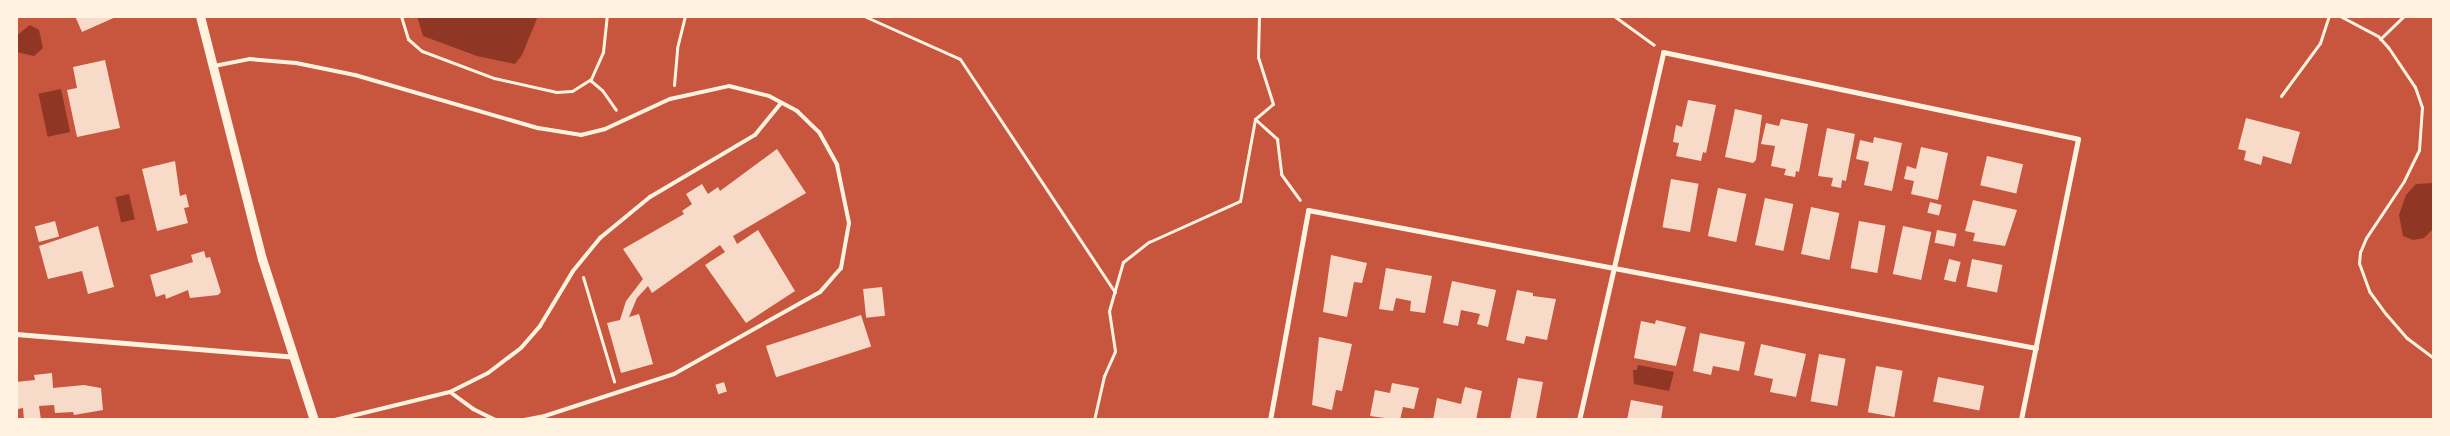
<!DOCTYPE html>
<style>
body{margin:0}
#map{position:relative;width:2450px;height:436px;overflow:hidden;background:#c8553d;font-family:Quicksand,sans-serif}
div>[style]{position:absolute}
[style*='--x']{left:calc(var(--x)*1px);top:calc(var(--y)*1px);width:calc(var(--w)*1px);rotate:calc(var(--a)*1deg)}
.water>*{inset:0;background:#8f3625;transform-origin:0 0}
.building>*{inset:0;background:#f7dbc8;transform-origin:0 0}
.path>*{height:3px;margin:-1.5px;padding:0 1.5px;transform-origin:1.5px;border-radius:1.5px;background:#fff3e0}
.service>*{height:4px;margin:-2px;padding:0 2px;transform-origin:2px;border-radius:2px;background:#fff3e0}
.minor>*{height:5px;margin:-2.5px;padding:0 2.5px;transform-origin:2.5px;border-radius:2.5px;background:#fff3e0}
.tertiary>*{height:9px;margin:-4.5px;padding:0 4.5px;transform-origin:4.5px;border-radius:4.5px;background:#fff3e0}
span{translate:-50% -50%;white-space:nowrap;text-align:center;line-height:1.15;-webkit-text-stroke:4px #fff3e0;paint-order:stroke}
.frame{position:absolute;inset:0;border:18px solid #fff3e0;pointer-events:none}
</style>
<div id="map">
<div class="water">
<i style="clip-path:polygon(417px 16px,538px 16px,522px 55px,515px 64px,477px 56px,423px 36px)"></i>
<i style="clip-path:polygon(30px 25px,39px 30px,43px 48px,34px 56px,16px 52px,16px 36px)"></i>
<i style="left:61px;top:89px;width:44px;height:23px;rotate:78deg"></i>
<i style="clip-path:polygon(2434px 183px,2433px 229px,2424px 238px,2413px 240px,2403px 236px,2399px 215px,2406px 195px,2416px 184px)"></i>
<i style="left:129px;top:194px;width:26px;height:14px;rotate:77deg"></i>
<i style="clip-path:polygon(1638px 365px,1674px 372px,1669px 391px,1634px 384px,1633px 370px,1637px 370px)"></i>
</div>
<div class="building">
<i style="clip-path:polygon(75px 16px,118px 16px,82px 32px)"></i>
<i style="clip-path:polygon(105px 60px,120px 128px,77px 137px,67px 90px,77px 88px,73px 67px)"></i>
<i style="clip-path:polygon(1688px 100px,1716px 105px,1706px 153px,1703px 152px,1701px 161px,1676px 156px,1679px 143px,1673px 142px,1676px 125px,1682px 127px)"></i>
<i style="clip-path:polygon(1735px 109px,1762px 115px,1756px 160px,1753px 163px,1725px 157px)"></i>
<i style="clip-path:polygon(2246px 118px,2300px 132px,2291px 164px,2263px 156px,2261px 165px,2244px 160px,2246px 151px,2238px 149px)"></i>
<i style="clip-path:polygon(1781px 119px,1808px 124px,1799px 172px,1796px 171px,1795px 177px,1784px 175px,1786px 169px,1771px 166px,1775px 146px,1761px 144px,1766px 123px,1779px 126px)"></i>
<i style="clip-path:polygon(1827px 128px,1855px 134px,1846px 181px,1842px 180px,1841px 188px,1831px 186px,1833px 178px,1818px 176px)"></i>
<i style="clip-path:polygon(1874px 137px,1902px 143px,1892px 191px,1864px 185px,1869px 162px,1856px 159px,1860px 140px,1873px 143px)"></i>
<i style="clip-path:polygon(1921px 147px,1948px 153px,1938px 200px,1911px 194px,1914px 181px,1904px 179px,1907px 166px,1916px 169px)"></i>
<i style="clip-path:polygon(777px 149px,806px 193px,733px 236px,737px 244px,758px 230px,795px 291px,746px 323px,705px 265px,725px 252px,720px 245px,652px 293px,648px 286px,637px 298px,629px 317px,639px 314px,653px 364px,621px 373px,607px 323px,620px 320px,626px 301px,643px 279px,623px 249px,684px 214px,682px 211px,692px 204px,686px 194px,702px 184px,708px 194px,718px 187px,720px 191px)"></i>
<i style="left:1987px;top:156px;width:37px;height:30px;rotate:13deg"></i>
<i style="clip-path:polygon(175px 161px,180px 196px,186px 194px,189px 207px,184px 208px,188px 223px,157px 231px,142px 169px)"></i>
<i style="left:1671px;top:179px;width:28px;height:49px;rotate:10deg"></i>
<i style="left:1718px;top:188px;width:29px;height:49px;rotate:12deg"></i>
<i style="left:1765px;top:198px;width:29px;height:48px;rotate:12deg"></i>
<i style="clip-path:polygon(1973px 200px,2017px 210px,2005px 246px,1973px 241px,1975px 233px,1965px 231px)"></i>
<i style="left:1930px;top:202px;width:12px;height:11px;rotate:14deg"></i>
<i style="left:1811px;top:207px;width:29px;height:48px;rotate:12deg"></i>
<i style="left:55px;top:221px;width:16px;height:21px;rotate:75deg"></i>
<i style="left:1859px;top:221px;width:27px;height:48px;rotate:10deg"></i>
<i style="clip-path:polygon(98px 226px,114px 287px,88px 294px,82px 271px,48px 279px,39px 246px)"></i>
<i style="left:1903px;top:226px;width:29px;height:49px;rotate:12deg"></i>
<i style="left:1937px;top:230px;width:20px;height:13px;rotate:11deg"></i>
<i style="clip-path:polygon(204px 251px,206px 258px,210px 257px,221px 292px,218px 295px,190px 298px,188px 290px,166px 299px,165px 294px,156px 297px,150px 275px,193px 262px,191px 255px)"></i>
<i style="clip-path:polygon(1331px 255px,1367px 263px,1362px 283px,1354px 282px,1347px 317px,1323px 312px)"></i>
<i style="left:1949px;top:259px;width:12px;height:21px;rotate:14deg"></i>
<i style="left:1972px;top:259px;width:31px;height:28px;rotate:11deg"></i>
<i style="clip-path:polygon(1386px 268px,1432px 276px,1425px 313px,1410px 311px,1411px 301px,1396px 298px,1393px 311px,1379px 309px)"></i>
<i style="clip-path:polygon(1452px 281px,1496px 290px,1488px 327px,1477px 324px,1480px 314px,1461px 310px,1458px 326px,1443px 323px)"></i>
<i style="left:882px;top:287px;width:29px;height:19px;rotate:84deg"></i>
<i style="clip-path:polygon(1517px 290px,1533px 293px,1533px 296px,1556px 299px,1547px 340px,1526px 336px,1524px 344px,1506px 340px)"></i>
<i style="left:861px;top:315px;width:33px;height:100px;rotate:72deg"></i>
<i style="clip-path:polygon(1656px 320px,1686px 327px,1676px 366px,1634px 358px,1641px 321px,1655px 324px)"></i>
<i style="clip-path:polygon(1700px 333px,1745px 342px,1739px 371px,1713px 366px,1711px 375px,1693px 371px)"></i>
<i style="clip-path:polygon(1319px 337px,1352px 344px,1342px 391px,1336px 390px,1332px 410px,1312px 405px)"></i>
<i style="clip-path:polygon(1761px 344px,1806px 354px,1796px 397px,1770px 392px,1773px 379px,1754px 375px)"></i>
<i style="left:1819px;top:354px;width:27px;height:48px;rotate:10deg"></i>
<i style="left:1876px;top:366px;width:27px;height:47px;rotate:10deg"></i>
<i style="clip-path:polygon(52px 373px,53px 388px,84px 385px,101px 388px,103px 410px,74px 415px,73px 412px,55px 413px,54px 405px,39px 406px,41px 420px,24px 420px,23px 408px,18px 409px,16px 382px,35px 380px,34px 375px)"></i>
<i style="left:1938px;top:377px;width:47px;height:25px;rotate:11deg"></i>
<i style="clip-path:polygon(1518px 378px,1543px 382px,1536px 419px,1510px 420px)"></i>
<i style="left:724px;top:382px;width:10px;height:9px;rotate:73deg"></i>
<i style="clip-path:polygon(1392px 383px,1419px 388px,1414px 409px,1403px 407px,1400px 420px,1370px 416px,1375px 390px,1390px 393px)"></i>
<i style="clip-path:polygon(1465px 387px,1482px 391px,1476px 420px,1433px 420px,1437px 398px,1461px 404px)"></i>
<i style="clip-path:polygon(1631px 400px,1663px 406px,1661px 420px,1627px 420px)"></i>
</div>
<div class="path">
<i style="--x:401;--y:16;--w:24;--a:73"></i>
<i style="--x:408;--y:39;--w:18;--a:41"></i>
<i style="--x:422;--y:51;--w:77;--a:20.6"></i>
<i style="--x:494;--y:78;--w:64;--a:12.7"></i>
<i style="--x:556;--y:92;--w:16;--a:-4"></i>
<i style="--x:572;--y:91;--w:22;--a:-32"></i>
<i style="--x:591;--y:79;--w:30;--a:-66"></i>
<i style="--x:603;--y:52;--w:36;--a:-84"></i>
<i style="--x:864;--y:16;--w:105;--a:24.1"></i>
<i style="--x:960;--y:59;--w:280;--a:56.4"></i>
<i style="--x:1614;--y:16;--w:49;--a:35.9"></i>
<i style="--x:2340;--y:16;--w:43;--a:27.8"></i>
<i style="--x:2378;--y:36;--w:15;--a:48"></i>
<i style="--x:2388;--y:47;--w:48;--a:56"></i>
<i style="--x:2415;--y:87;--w:21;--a:71"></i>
<i style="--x:2422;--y:107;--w:43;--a:94"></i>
<i style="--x:2419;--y:150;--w:34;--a:116"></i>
<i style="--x:2404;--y:181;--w:69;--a:123.7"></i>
<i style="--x:2366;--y:238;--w:15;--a:113"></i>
<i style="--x:2360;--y:252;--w:11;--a:95"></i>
<i style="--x:2359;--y:263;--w:30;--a:70"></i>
<i style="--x:2369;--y:291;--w:29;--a:54"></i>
<i style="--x:2386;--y:314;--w:32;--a:49"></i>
<i style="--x:2407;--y:338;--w:34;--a:37"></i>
<i style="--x:2380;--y:39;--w:33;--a:-44"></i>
<i style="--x:590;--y:80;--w:16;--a:40"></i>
<i style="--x:602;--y:90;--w:24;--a:55"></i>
<i style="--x:674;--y:85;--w:37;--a:-85"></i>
<i style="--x:677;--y:48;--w:33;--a:-76"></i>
<i style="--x:2281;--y:96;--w:66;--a:-53.7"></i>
<i style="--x:2320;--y:43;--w:28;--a:-72"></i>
<i style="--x:1255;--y:119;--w:30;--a:42"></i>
<i style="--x:1277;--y:139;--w:35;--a:83"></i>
<i style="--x:1281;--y:174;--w:32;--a:54"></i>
<i style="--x:583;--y:277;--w:109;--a:73.4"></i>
<i style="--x:1094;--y:420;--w:45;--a:-77.2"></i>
<i style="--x:1104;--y:376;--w:27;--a:-66"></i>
<i style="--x:1115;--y:351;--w:40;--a:-98.5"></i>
<i style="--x:1109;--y:311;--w:51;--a:-74.1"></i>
<i style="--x:1123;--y:262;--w:33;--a:-38"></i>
<i style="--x:1149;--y:242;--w:100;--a:-24.3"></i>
<i style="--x:1240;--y:201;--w:83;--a:-79.6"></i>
<i style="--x:1255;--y:119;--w:23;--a:-40"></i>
<i style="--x:1273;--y:104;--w:49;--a:-107.7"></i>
<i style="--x:1258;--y:57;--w:41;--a:-88.6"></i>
</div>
<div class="service">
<i style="--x:214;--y:66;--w:36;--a:-11"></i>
<i style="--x:249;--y:59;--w:47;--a:4.9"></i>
<i style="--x:296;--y:63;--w:60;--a:11.5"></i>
<i style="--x:355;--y:75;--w:191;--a:16.2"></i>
<i style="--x:538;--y:128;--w:44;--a:9.2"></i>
<i style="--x:581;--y:135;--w:25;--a:-14"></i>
<i style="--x:605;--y:129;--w:72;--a:-24.8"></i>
<i style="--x:670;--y:99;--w:60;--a:-12.4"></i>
<i style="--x:729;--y:86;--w:41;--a:14"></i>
<i style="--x:769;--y:96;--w:32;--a:28"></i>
<i style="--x:797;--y:111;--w:30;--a:44"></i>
<i style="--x:819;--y:132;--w:38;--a:61"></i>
<i style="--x:837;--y:165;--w:59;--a:78.3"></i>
<i style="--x:849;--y:223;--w:46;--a:100.1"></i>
<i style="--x:841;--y:268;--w:32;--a:131"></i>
<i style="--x:820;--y:292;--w:167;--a:150.7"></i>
<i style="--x:674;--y:374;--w:136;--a:162"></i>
<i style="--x:545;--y:416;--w:21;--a:169"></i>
<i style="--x:450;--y:392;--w:29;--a:36"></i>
<i style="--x:473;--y:409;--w:25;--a:26"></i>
<i style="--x:335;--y:420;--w:118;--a:-13.7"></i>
<i style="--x:450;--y:392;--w:42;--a:-26.6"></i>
<i style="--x:488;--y:373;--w:41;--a:-37.1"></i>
<i style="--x:521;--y:348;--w:29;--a:-49"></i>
<i style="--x:540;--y:326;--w:64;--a:-59"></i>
<i style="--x:573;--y:271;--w:43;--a:-50.7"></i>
<i style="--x:600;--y:238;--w:65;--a:-39.4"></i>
<i style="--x:650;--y:197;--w:122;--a:-30.6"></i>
<i style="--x:755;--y:135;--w:41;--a:-50.9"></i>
</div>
<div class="minor">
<i style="--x:16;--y:334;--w:279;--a:4.7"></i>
<i style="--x:1270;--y:420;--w:213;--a:-79.7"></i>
<i style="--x:1308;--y:210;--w:741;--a:10.73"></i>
<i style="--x:1579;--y:420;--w:377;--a:-77.1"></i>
<i style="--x:1663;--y:52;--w:424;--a:11.8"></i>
<i style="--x:2078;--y:139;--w:287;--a:101.5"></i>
</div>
<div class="tertiary">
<i style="--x:200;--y:16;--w:251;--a:75.7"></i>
<i style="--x:262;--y:259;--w:169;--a:72.1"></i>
</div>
<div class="frame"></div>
</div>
